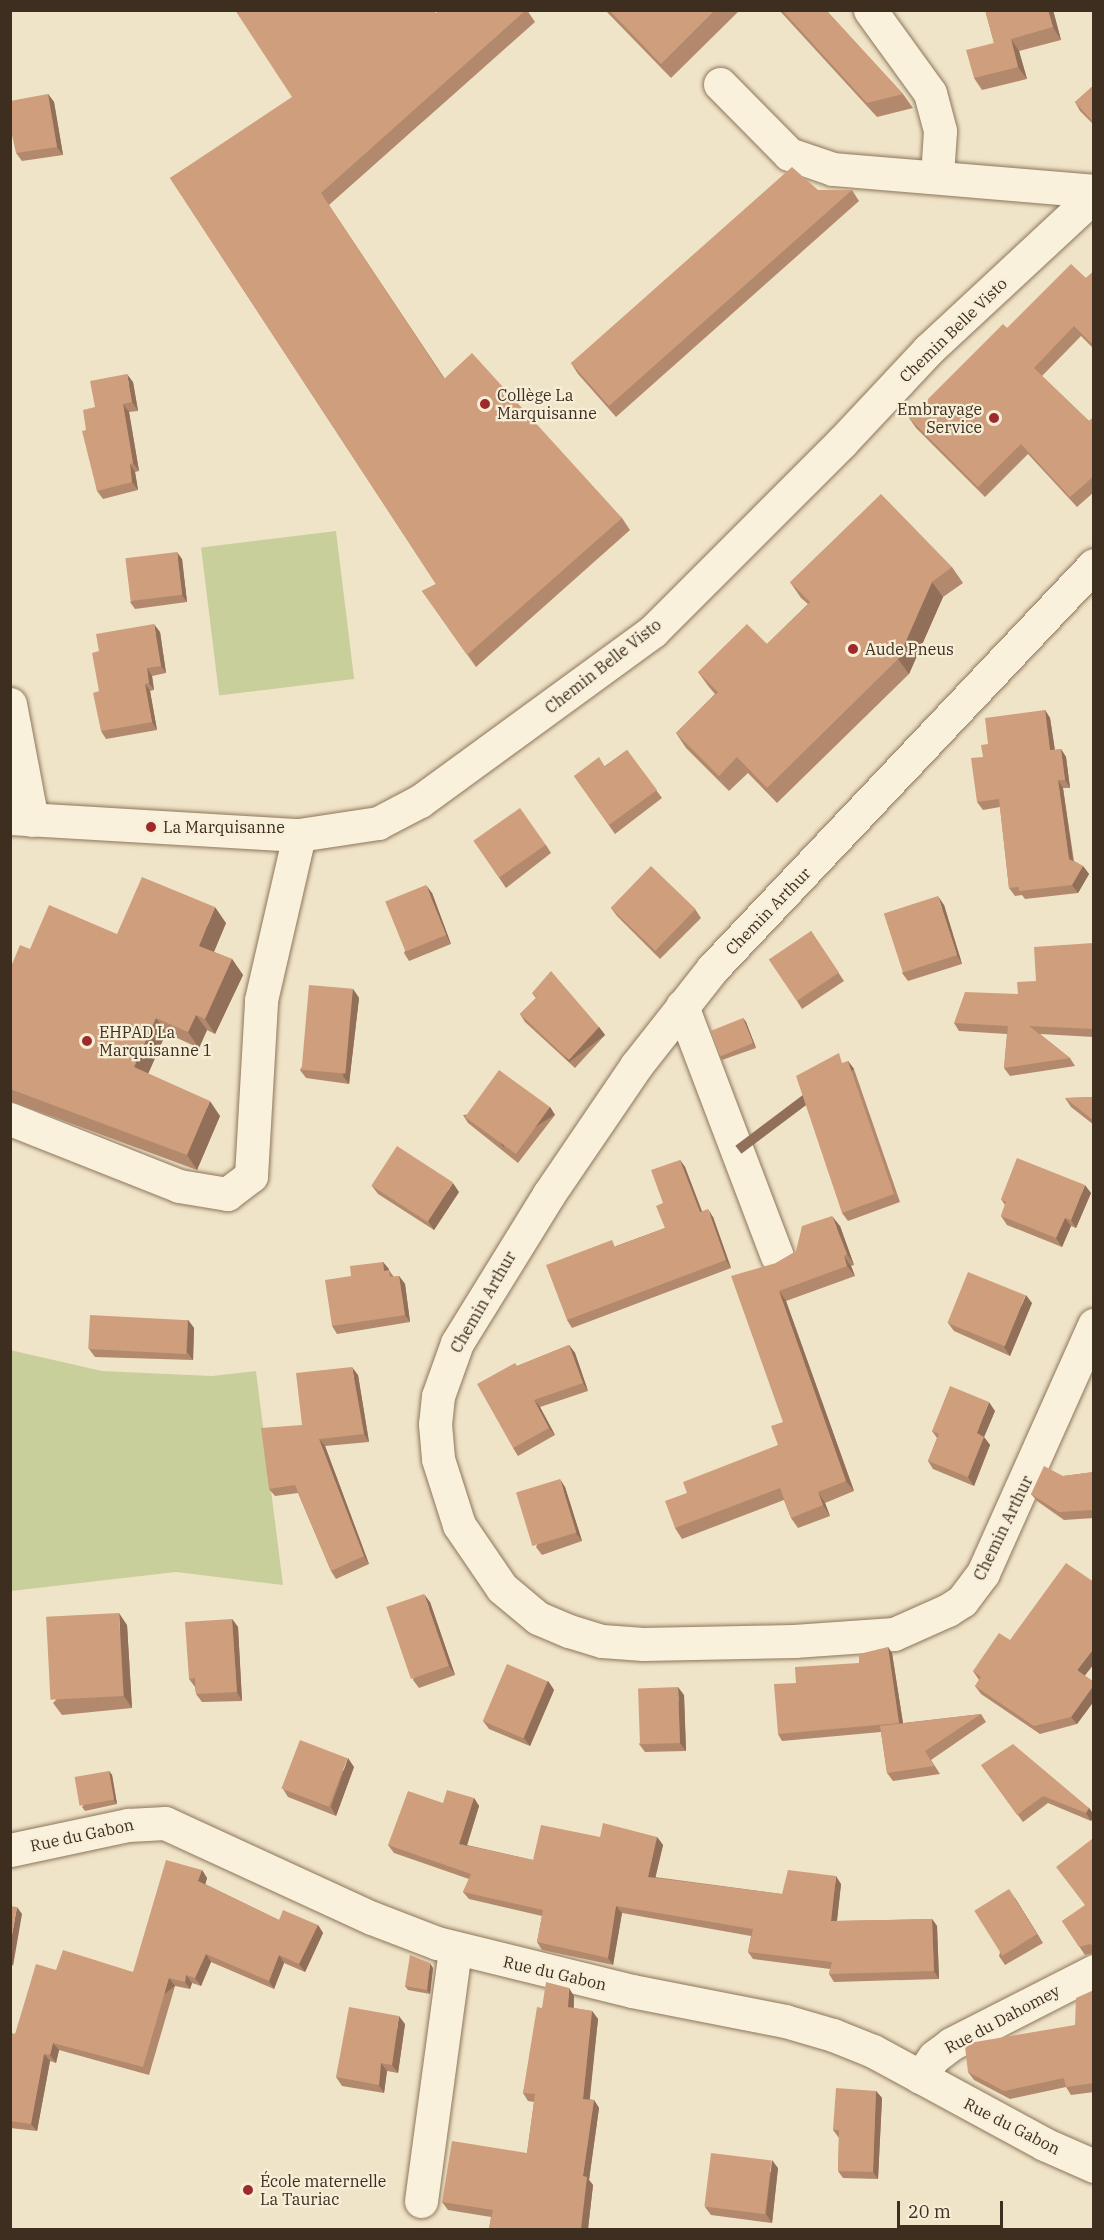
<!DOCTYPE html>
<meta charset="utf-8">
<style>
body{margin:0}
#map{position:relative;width:1104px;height:2240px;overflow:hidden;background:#f0e4c8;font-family:"IBM Plex Serif",serif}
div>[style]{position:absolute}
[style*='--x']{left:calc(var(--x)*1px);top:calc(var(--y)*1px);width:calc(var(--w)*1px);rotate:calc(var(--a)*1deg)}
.green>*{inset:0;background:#c9cf9b;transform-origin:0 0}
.roads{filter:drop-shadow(0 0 2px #8d765c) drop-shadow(0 0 2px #8d765c)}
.minor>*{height:33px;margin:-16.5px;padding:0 16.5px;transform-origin:16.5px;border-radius:16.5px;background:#faf1dc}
.wall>*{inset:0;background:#b2896c}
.shaded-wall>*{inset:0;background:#916f58;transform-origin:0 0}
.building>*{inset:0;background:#cf9f7d;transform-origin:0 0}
.dots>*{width:16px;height:16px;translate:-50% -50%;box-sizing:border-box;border:3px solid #f7eed8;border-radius:50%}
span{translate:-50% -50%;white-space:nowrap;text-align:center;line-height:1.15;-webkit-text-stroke:4.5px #f7eed8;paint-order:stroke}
.street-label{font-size:16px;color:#3d2e20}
.poi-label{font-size:16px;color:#3d2e20}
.left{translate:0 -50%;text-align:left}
.right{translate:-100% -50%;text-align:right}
.frame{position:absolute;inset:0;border:12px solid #3d2e20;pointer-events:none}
.scale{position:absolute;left:897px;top:2201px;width:106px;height:27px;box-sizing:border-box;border:3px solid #3d2e20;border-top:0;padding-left:8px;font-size:18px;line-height:21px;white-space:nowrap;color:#3d2e20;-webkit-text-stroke:4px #f7eed8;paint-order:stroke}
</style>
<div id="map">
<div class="green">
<i style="left:336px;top:531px;width:149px;height:136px;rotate:83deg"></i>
<i style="clip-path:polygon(10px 1350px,102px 1371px,212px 1376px,256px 1371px,283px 1585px,176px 1572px,11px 1591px)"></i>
</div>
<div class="roads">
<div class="minor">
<i style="--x:870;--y:10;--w:102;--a:54.1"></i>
<i style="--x:930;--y:93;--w:39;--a:75"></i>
<i style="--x:940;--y:131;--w:45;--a:93.8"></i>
<i style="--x:720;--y:84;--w:98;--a:45.4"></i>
<i style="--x:789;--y:154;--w:46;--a:18.8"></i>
<i style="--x:833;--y:169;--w:262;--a:4.8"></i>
<i style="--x:1094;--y:565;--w:555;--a:133.39"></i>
<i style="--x:713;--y:968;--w:125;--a:128.2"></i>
<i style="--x:636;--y:1066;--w:155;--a:124.2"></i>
<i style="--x:549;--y:1194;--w:175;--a:121.7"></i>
<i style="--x:457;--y:1343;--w:56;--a:109.7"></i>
<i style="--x:438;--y:1396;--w:28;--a:96"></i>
<i style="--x:435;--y:1424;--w:35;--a:85"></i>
<i style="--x:438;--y:1459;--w:69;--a:72.3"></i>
<i style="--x:459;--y:1525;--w:76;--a:55.7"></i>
<i style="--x:502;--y:1588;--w:47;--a:39.8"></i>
<i style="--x:538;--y:1618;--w:34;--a:23"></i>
<i style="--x:569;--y:1631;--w:34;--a:17"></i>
<i style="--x:602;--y:1641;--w:41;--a:4.2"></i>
<i style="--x:643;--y:1644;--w:151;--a:-1.1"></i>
<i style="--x:794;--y:1641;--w:100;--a:-4"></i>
<i style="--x:894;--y:1634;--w:59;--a:-24"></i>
<i style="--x:948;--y:1610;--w:17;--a:-33"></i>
<i style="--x:962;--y:1601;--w:35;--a:-53"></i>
<i style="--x:983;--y:1573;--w:272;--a:-65.9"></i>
<i style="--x:10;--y:704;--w:118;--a:79.3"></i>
<i style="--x:10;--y:818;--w:289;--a:3.4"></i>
<i style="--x:299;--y:835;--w:80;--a:-8.6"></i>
<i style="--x:378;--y:823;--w:47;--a:-27.6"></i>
<i style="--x:420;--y:801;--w:288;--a:-36.1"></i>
<i style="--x:653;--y:631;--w:267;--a:-45"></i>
<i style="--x:842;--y:442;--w:126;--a:-46.9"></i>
<i style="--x:928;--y:350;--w:226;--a:-42.9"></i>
<i style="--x:682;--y:1006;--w:267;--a:69.2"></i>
<i style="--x:10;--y:1119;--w:182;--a:21.6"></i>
<i style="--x:179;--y:1186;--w:49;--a:9.5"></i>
<i style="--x:227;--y:1194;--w:30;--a:-37"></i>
<i style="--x:251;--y:1176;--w:176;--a:-86.7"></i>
<i style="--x:261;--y:1000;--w:169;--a:-77"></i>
<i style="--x:10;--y:1850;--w:121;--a:-12"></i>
<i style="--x:128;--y:1825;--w:37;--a:-3"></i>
<i style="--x:165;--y:1823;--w:228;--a:24.7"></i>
<i style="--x:372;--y:1918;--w:70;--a:21"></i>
<i style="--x:437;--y:1943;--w:201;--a:13.8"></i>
<i style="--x:632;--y:1991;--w:156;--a:11.1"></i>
<i style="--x:785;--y:2021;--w:50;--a:16.3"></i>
<i style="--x:833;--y:2035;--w:43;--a:21.8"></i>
<i style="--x:873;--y:2051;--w:195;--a:28.5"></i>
<i style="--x:1044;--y:2144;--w:55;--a:23.7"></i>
<i style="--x:920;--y:2077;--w:24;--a:-55"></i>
<i style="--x:934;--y:2057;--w:21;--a:-37"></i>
<i style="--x:951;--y:2044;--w:161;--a:-27"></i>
<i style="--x:421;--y:2201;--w:255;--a:-82.3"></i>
</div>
</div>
<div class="wall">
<i style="clip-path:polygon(441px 10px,527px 10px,535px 22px,329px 205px,445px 379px,622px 518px,630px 530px,476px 667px,422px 591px,436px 584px,170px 178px)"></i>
<i style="clip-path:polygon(605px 10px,740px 10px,671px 78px)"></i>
<i style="clip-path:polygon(779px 10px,826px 10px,903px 94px,913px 108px,877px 117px)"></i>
<i style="clip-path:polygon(985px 10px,1053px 10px,1061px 40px,1019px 51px,1027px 79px,982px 90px,974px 78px,994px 43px)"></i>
<i style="clip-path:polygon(1094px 85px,1094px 125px,1080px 111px,1075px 102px)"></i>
<i style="clip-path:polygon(48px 94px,54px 102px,63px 155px,22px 161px,16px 153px)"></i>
<i style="clip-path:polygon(818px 190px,852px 190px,859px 201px,616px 417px,578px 374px,571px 363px)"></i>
<i style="clip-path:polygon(1094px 271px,1094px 349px,1081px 336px,1042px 376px,1089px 421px,1094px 417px,1094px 492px,1077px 507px,1028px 454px,985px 497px,916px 428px,909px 418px,1007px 328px,1086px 278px)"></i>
<i style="clip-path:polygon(133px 382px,138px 411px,129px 412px,139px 471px,135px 472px,138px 490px,103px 499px,97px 491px,86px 430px,95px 407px)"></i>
<i style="clip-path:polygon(182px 559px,187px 602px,135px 609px,130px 602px)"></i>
<i style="clip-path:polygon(952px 567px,963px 583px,943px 597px,909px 674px,777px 803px,748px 773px,729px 791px,686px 748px,676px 733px,715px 694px,709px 687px,698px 672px,767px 644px,808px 604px,801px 598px,790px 582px)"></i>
<i style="clip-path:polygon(160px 632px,166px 673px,152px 676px,154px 690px,150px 691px,157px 730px,106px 739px,101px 731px,99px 651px)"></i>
<i style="clip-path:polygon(1045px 710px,1050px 718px,1055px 750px,1061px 749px,1066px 757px,1070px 788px,1063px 788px,1074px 861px,1083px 866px,1089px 874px,1078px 893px,1025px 899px,1022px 895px,1015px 896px,1009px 888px,1000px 807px,983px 810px,977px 802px,983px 757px,988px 744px)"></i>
<i style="clip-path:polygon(627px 750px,662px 798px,615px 834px,574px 776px,605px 766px)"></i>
<i style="clip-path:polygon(474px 841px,546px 845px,551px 853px,506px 888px)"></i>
<i style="clip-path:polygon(432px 893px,451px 944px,409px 961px,404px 953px)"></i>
<i style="clip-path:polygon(944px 905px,962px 964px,908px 981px,902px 973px)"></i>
<i style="clip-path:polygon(611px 908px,695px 909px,701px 918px,660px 959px,617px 916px)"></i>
<i style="clip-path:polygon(226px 923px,214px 952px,232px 959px,243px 975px,215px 1034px,207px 1030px,199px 1048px,166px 1033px,148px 1074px,220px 1116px,197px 1170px,10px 1101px,10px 969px,30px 949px,117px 934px)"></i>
<i style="clip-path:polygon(811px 931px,844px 981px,802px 1009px,797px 1001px)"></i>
<i style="clip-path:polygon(1094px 944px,1094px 1037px,1040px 1034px,1070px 1058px,1075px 1066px,1010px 1076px,1004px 1068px,1007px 1034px,959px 1031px,954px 1023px,1018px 994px)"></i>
<i style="clip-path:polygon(353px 989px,359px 998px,349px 1084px,306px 1078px,300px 1070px)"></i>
<i style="clip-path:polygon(532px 993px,599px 1027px,605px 1035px,575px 1068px,525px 1022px,520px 1014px,536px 998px)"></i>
<i style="clip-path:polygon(743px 1018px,746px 1022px,756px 1048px,722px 1060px,719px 1055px)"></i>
<i style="clip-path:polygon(848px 1061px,854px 1069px,900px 1202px,848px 1221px,842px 1213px)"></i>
<i style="clip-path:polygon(1094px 1097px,1094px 1125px,1071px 1107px,1065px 1098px)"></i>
<i style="clip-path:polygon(550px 1107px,555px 1115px,518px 1163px,468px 1123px,463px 1115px)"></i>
<i style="clip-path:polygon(680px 1160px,685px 1167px,702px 1211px,713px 1217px,731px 1268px,572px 1328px,567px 1320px,616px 1246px,665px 1228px,663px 1203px)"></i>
<i style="clip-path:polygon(372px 1186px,459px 1192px,434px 1230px,378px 1194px)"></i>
<i style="clip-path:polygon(1091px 1193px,1076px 1228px,1071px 1226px,1062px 1247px,1007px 1225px,1001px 1216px,1005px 1205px,1001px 1199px)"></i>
<i style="clip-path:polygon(840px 1226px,854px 1265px,851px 1266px,855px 1276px,786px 1301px,854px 1491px,825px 1503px,830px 1516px,798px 1528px,791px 1518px,784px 1500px,682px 1539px,675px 1528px,687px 1493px,778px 1445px,783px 1422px,776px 1263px)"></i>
<i style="clip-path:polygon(383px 1262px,394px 1277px,399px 1276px,405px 1284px,410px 1322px,337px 1334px,332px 1326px)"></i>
<i style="clip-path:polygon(1032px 1303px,1010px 1356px,954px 1331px,948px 1323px)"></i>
<i style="clip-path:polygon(188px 1320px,194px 1328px,193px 1360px,95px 1357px,89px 1349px)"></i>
<i style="clip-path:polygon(569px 1345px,575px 1353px,588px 1391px,540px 1407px,555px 1435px,518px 1456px,513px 1448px,517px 1366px)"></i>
<i style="clip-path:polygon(358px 1375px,369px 1442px,325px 1446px,369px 1564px,336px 1579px,331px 1571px,298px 1493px,275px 1496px,269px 1489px,302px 1425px)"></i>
<i style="clip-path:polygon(995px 1411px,984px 1437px,990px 1445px,974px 1486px,933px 1469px,928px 1461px,937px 1438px,932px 1431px)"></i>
<i style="clip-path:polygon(1094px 1472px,1094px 1518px,1064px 1520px,1037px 1501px,1031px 1494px,1063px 1476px)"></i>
<i style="clip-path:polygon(565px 1487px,582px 1541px,542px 1555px,536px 1547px)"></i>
<i style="clip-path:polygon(430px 1602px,455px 1675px,419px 1688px,413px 1680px)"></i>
<i style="clip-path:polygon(232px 1619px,238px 1627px,242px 1701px,202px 1702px,196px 1694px,195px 1687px,189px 1679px)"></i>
<i style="clip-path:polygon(127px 1625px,132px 1708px,62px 1715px,53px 1703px)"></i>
<i style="clip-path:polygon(1010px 1640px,1085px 1676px,1094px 1682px,1094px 1701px,1077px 1724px,1040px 1734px,981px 1694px,975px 1686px,979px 1680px,973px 1671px)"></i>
<i style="clip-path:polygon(888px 1647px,892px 1653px,903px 1723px,981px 1714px,986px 1722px,931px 1760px,940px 1774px,893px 1781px,887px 1773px,881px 1732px,782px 1741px,778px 1734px,796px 1683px,859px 1663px)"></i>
<i style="clip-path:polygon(548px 1681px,554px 1690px,530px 1746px,489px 1729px,483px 1721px)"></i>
<i style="clip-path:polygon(684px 1695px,686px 1751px,645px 1752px,639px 1744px)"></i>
<i style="clip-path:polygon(981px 1765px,1089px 1808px,1094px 1815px,1094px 1816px,1091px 1821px,1048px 1803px,1023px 1822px)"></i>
<i style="clip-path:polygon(354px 1767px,336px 1816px,288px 1797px,283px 1789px)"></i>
<i style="clip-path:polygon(109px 1771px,112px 1775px,117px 1804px,85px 1811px,82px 1807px)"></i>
<i style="clip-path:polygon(474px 1798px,479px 1806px,467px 1845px,533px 1860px,600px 1837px,657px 1837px,663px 1845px,655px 1877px,782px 1894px,841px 1884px,837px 1921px,932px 1919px,937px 1926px,939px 1979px,834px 1982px,829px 1974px,830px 1969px,753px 1959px,748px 1952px,751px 1936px,622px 1913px,613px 1965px,542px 1950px,537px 1942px,542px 1916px,469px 1899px,463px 1892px,469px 1879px,394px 1853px,388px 1845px,443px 1803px)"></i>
<i style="clip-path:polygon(1094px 1841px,1094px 1953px,1085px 1955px,1062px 1921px,1085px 1906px)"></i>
<i style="clip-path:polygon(202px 1870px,207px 1878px,205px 1884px,279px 1920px,318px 1925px,323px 1933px,305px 1972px,284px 1963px,274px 1989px,211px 1962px,201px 1986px,192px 1983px,190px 1989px,175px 1986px,149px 2075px,59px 2050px,56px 2063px,50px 2061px,37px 2131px,10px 2128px,10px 2033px,15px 2034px,56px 1970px,133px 1972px)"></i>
<i style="clip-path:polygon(1015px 1898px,1043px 1943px,1005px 1965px,999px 1956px)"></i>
<i style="clip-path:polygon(433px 1968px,430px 1994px,408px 1990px,405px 1986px)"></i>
<i style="clip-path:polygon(1094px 1990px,1094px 2092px,1071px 2095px,1066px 2087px,1010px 2099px,974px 2080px,968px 2072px,1075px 2025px)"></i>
<i style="clip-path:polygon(574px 1996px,574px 2008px,592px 2011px,598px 2019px,589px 2099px,594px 2100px,599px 2108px,589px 2180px,593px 2185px,588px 2229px,489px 2229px,491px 2217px,448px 2210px,442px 2202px,527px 2153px,534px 2102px,528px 2101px,523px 2093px,542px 2008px)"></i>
<i style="clip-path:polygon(405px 2024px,398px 2073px,387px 2071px,384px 2093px,342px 2086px,336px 2077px)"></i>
<i style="clip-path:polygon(876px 2091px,882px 2098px,878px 2179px,843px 2178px,838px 2171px,839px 2138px,833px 2130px)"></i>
<i style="clip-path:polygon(778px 2168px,772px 2223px,711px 2215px,705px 2207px)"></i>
</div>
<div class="shaded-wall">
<i style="clip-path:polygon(1048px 10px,1053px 10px,1061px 40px,1053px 27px)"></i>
<i style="clip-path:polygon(1011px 39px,1019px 51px,1027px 79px,1018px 67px)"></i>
<i style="clip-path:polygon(48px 94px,54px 102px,63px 155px,57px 147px)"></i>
<i style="clip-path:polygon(127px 374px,133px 382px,138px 411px,132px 402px)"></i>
<i style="clip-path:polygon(123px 404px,129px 412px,139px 471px,133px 463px)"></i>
<i style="clip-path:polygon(130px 464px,135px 472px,138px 490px,132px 482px)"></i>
<i style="clip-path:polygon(177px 552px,182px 559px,187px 602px,182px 595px)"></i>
<i style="clip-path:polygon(932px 582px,943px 597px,909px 674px,898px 659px)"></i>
<i style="clip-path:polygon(154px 624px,160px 632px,166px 673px,161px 666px)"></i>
<i style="clip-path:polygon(147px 668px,152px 676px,154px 690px,149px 683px)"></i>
<i style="clip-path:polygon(145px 684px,150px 691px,157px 730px,152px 722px)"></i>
<i style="clip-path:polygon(1045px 710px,1050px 718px,1056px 758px,1050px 750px)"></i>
<i style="clip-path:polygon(1061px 749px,1066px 757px,1070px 788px,1065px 780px)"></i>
<i style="clip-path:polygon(1058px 780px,1063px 788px,1074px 867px,1069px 859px)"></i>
<i style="clip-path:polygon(1083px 866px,1089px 874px,1078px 893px,1072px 885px)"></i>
<i style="clip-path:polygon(426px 885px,432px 893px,451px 944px,446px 935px)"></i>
<i style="clip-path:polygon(938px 896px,944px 905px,962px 964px,957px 955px)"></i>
<i style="clip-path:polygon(215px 907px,226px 923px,210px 961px,199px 946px)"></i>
<i style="clip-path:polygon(232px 959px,243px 975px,215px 1034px,205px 1019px)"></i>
<i style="clip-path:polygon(353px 989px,359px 998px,349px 1084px,343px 1076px)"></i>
<i style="clip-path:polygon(196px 1015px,207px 1030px,199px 1048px,188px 1032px)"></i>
<i style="clip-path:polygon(156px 1018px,166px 1033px,144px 1083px,134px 1067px)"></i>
<i style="clip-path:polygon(743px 1018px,746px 1022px,756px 1048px,753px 1043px)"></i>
<i style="left:599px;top:1027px;width:10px;height:45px;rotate:53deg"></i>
<i style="left:848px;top:1061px;width:10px;height:141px;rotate:53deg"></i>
<i style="clip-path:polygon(210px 1101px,220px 1116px,197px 1170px,187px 1155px)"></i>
<i style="left:550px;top:1107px;width:9px;height:61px;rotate:58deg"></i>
<i style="clip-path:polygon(680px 1160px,685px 1167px,705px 1220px,700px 1212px)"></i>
<i style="clip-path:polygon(453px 1183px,459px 1192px,434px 1230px,428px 1221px)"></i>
<i style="clip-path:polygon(1085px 1185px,1091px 1193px,1076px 1228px,1071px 1220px)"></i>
<i style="clip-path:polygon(708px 1209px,713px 1217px,731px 1268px,726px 1260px)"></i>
<i style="clip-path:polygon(832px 1216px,840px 1226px,854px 1265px,847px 1254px)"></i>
<i style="clip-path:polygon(1065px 1218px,1071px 1226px,1062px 1247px,1056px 1238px)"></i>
<i style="clip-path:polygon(844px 1256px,851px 1266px,855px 1276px,847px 1266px)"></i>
<i style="clip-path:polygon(383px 1262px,389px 1269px,390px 1278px,384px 1271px)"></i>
<i style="clip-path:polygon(399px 1276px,405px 1284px,410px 1322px,405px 1315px)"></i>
<i style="clip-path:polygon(779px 1291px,786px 1301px,854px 1491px,846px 1481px)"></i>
<i style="clip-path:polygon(1026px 1295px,1032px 1303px,1010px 1356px,1004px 1347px)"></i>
<i style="clip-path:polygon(188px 1320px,194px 1328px,193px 1360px,187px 1352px)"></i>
<i style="clip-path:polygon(569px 1345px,575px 1353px,588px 1391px,583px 1383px)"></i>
<i style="clip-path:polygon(352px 1367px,358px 1375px,369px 1442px,364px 1434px)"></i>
<i style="clip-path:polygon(534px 1400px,540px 1407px,555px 1435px,549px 1428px)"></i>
<i style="clip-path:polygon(989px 1402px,995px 1411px,984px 1437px,990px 1445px,974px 1486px,968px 1477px,977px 1433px)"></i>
<i style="clip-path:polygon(319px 1439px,325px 1446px,369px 1564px,364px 1556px)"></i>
<i style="clip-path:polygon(560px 1479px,565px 1487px,582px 1541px,576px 1533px)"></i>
<i style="clip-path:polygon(818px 1492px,825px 1503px,830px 1516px,823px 1505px)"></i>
<i style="clip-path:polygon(424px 1594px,430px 1602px,455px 1675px,449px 1666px)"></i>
<i style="clip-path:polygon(119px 1613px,127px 1625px,132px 1708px,124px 1696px)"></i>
<i style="clip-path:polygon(232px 1619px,238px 1627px,242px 1701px,237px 1692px)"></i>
<i style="clip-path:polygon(888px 1647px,892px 1653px,904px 1730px,899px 1723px)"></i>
<i style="clip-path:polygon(1094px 1648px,1094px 1664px,1083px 1678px,1077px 1670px)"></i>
<i style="clip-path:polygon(548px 1681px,554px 1690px,530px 1746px,524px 1738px)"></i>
<i style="clip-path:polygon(1094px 1685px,1094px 1701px,1077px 1724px,1071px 1717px)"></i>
<i style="clip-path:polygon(678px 1687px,684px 1695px,686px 1751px,680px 1743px)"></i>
<i style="clip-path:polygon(348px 1758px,354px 1767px,336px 1816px,331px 1807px)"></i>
<i style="clip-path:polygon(109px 1771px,112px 1775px,117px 1804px,114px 1800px)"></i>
<i style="clip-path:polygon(474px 1798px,479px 1806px,465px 1852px,459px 1844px)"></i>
<i style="clip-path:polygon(1089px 1808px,1094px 1815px,1091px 1821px,1086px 1813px)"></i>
<i style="clip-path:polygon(657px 1837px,663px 1845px,654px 1884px,648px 1877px)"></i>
<i style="clip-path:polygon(202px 1870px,207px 1878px,204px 1889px,198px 1881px)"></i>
<i style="clip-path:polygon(836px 1876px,841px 1884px,836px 1929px,831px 1921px)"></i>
<i style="clip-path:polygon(1009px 1889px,1015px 1898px,1043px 1943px,1037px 1934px)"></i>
<i style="clip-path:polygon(616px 1906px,622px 1913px,613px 1965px,608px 1958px)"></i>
<i style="clip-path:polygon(17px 1907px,22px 1914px,13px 1966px,10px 1962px,10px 1946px)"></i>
<i style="clip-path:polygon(932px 1919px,937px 1926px,939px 1979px,934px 1971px)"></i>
<i style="clip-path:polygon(318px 1925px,323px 1933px,305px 1972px,299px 1964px)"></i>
<i style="clip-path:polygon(206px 1954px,211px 1962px,201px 1986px,195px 1978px)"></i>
<i style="clip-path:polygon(279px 1955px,284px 1963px,274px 1989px,269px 1981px)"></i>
<i style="clip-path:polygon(430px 1963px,433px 1968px,430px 1994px,427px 1990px)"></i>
<i style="clip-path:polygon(186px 1975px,192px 1983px,190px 1989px,185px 1982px)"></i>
<i style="left:169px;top:1978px;width:10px;height:93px;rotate:53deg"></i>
<i style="clip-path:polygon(569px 1988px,574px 1996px,573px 2015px,568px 2007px)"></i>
<i style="clip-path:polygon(592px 2011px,598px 2019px,589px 2107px,583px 2099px)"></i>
<i style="clip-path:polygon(399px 2016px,405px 2024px,398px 2073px,392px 2065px)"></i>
<i style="clip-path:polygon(53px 2043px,59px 2050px,56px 2063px,50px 2055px)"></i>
<i style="clip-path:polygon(44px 2054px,50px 2061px,37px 2131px,31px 2124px)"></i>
<i style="clip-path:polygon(381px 2063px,387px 2071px,384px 2093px,379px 2085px)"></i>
<i style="clip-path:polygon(876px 2091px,882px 2098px,878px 2179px,873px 2172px)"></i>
<i style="clip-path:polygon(594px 2100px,599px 2108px,589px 2180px,593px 2185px,588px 2229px,581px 2229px,583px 2176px)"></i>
<i style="clip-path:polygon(772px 2160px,778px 2168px,772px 2223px,766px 2214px)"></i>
</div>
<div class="building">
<i style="clip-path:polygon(235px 10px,434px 10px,436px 14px,441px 10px,526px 10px,321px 193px,444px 379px,472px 353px,622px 518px,467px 655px,422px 591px,436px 584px,170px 178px,292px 97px)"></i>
<i style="clip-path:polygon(609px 10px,715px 10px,661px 64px)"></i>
<i style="clip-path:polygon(782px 10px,826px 10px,903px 94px,867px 103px)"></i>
<i style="clip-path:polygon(985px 10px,1048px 10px,1053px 27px,1011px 39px,1018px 67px,974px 78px,966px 50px,994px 43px)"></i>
<i style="clip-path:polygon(1094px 85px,1094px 121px,1092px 121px,1075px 102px)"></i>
<i style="clip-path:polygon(48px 94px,57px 147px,16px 153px,10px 126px,10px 101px)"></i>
<i style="clip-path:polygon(792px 167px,818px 190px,852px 190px,609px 406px,571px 363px)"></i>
<i style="clip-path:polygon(1071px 264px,1086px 278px,1094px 271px,1094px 340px,1091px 343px,1074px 326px,1034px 368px,1089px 421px,1094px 417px,1094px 476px,1070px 497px,1021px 444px,978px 487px,909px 418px,1003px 324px,1007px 328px)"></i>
<i style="clip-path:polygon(127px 374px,132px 402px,123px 404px,133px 463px,130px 464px,132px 482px,97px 491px,82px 431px,86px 430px,83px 410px,95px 407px,90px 381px)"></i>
<i style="clip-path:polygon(881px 494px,952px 567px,932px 582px,898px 659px,767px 788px,737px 757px,719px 776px,676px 733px,718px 692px,698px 672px,747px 624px,767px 644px,810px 602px,790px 582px)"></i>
<i style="left:177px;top:552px;width:43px;height:52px;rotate:83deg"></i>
<i style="clip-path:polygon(154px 624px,161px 666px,147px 668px,149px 683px,145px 684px,152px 722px,101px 731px,93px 693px,99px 691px,92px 653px,99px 651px,96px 634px)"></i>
<i style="clip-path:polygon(1045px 710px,1050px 750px,1061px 749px,1065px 780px,1058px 780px,1069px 859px,1083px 866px,1072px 885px,1019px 891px,1019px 887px,1009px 888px,999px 799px,977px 802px,971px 758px,983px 757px,981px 745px,988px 744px,985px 718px)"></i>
<i style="clip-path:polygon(627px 750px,657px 790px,609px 825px,574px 776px,599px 757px,605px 767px)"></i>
<i style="left:520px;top:808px;width:45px;height:57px;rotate:55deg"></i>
<i style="left:651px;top:866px;width:62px;height:58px;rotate:44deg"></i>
<i style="clip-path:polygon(142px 877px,215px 907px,199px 946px,232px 959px,205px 1019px,196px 1015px,188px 1032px,156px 1018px,134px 1067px,210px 1101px,187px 1155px,10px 1089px,10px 969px,20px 945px,30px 949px,49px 905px,117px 934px)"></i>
<i style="left:426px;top:885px;width:54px;height:44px;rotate:68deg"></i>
<i style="left:938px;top:896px;width:62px;height:57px;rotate:72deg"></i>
<i style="left:811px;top:931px;width:50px;height:51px;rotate:56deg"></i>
<i style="clip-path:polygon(1093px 943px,1094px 1029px,1029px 1026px,1070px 1058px,1004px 1068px,1008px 1026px,954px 1023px,965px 992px,1018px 994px,1017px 982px,1036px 981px,1034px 947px)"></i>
<i style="clip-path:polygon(551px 971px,599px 1027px,569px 1060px,520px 1014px,537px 997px,532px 993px)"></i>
<i style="left:309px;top:985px;width:44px;height:85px;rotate:5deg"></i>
<i style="left:743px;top:1018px;width:27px;height:35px;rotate:68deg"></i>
<i style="clip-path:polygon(839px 1053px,842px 1063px,848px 1061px,894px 1194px,842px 1213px,796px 1076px)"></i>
<i style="left:499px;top:1070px;width:63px;height:58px;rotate:36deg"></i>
<i style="clip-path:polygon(1094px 1097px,1094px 1121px,1065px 1098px)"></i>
<i style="left:397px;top:1146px;width:67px;height:47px;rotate:33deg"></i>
<i style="clip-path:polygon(1017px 1158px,1085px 1185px,1071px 1220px,1065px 1218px,1056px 1238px,1001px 1216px,1006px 1202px,1001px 1199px)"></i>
<i style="clip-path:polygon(680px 1160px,700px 1212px,708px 1209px,726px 1260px,567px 1320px,546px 1265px,612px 1240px,615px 1247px,665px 1228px,656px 1206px,663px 1203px,651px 1170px)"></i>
<i style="clip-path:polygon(832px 1216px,847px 1254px,844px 1256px,847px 1266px,779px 1291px,846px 1481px,818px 1492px,823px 1505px,791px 1518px,780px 1488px,675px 1528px,665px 1501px,687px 1493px,683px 1482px,778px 1445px,771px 1426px,783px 1422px,731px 1276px,776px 1263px,796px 1251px,802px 1226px)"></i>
<i style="clip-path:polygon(383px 1262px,384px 1271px,389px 1270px,390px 1277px,399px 1276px,405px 1315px,332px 1326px,325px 1280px,351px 1276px,350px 1266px)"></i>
<i style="left:968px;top:1272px;width:62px;height:55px;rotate:22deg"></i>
<i style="left:90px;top:1315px;width:98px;height:34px;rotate:3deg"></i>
<i style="clip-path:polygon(569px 1345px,583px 1383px,534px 1400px,549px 1428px,513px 1448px,477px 1384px,515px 1363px,517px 1366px)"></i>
<i style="clip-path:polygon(352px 1367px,364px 1434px,319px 1439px,364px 1556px,331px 1571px,295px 1485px,269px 1489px,261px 1428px,302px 1425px,296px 1373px)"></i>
<i style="clip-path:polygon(950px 1386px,989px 1402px,977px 1433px,984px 1437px,968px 1477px,928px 1461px,939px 1434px,932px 1431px)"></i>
<i style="clip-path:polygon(1044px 1466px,1063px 1476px,1094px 1472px,1094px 1510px,1059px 1512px,1031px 1494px)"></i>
<i style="left:560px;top:1479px;width:56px;height:46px;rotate:73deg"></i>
<i style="clip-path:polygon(1066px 1563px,1094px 1582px,1094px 1648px,1077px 1670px,1094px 1682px,1094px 1685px,1071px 1717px,1034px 1726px,975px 1686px,981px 1677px,973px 1671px,999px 1633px,1010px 1640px)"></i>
<i style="left:424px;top:1594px;width:76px;height:40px;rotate:71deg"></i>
<i style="left:119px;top:1613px;width:83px;height:73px;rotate:87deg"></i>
<i style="clip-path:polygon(232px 1619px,237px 1692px,196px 1694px,195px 1678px,189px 1679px,185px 1622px)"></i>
<i style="clip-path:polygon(888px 1647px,899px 1723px,778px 1734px,774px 1684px,796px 1683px,795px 1667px,859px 1663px,859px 1654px)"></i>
<i style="left:507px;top:1664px;width:44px;height:62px;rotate:23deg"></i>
<i style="left:678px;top:1687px;width:56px;height:40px;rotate:88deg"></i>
<i style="clip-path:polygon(981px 1714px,925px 1751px,934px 1766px,887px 1773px,880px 1726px)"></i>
<i style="left:300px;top:1740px;width:51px;height:52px;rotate:21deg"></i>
<i style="clip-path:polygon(1013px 1744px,1089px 1808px,1086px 1813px,1043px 1796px,1017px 1815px,981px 1765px)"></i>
<i style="left:109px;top:1771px;width:29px;height:35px;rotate:80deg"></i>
<i style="clip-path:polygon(447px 1790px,474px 1798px,459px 1844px,533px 1860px,541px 1825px,600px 1837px,603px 1823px,657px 1837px,648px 1877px,782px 1894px,788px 1870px,836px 1876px,831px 1921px,932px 1919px,934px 1971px,829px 1974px,832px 1962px,748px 1952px,753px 1929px,616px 1906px,608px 1958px,537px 1942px,543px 1910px,463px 1892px,471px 1874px,388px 1845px,408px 1791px,443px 1803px)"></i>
<i style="clip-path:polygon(1092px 1839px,1094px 1841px,1094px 1947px,1090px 1944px,1079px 1947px,1062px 1921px,1085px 1905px,1056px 1867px)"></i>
<i style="clip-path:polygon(166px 1860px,202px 1870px,198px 1881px,279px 1920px,283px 1910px,318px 1925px,299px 1964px,279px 1955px,269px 1981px,206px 1954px,195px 1978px,186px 1975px,185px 1982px,169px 1978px,143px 2067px,53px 2043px,50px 2055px,44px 2054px,31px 2124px,10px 2121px,10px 2033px,15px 2034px,36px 1964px,56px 1970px,63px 1950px,133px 1972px)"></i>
<i style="left:1009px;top:1889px;width:53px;height:41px;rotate:58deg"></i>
<i style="clip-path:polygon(10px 1906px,17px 1907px,10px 1946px)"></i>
<i style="clip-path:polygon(410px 1955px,430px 1963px,427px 1990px,405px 1986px)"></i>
<i style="clip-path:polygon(546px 1982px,569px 1988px,568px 2007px,592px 2011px,583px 2099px,594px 2100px,583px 2176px,587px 2177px,581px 2229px,574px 2228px,574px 2229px,489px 2229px,493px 2210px,442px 2202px,452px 2141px,527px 2153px,535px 2094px,523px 2093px,537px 2007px,542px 2008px)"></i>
<i style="clip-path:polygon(1094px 1990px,1094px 2083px,1066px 2087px,1064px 2078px,1004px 2091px,968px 2072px,965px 2047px,975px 2042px,1075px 2025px,1076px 1998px)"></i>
<i style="clip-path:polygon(349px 2007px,399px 2016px,392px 2065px,381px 2063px,379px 2085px,336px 2077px)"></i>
<i style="clip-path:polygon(836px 2088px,876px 2091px,873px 2172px,838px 2171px,839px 2130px,833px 2130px)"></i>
<i style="left:711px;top:2153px;width:61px;height:54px;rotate:7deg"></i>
</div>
<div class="dots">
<i style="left:485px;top:404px;background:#9e2a2b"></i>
<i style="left:994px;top:418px;background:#9e2a2b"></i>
<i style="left:853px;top:649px;background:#9e2a2b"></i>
<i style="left:151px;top:827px;background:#9e2a2b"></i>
<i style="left:87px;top:1041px;background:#9e2a2b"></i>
<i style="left:248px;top:2190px;background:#9e2a2b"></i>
</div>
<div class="street-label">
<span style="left:953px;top:330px;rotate:-44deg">Chemin Belle Visto</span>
<span style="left:603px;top:666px;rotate:-38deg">Chemin Belle Visto</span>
<span style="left:768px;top:911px;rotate:-46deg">Chemin Arthur</span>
<span style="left:483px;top:1302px;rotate:-60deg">Chemin Arthur</span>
<span style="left:1003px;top:1528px;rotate:-64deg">Chemin Arthur</span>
<span style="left:82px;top:1835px;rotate:-12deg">Rue du Gabon</span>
<span style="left:555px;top:1973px;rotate:13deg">Rue du Gabon</span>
<span style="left:1002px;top:2019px;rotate:-28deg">Rue du Dahomey</span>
<span style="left:1012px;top:2126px;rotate:27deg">Rue du Gabon</span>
</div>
<div class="poi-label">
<span class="left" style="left:497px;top:404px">Collège La<br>Marquisanne</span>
<span class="right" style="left:982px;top:418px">Embrayage<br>Service</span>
<span class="left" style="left:865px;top:649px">Aude Pneus</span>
<span class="left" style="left:163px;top:827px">La Marquisanne</span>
<span class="left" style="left:99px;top:1041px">EHPAD La<br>Marquisanne 1</span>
<span class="left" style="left:260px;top:2190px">École maternelle<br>La Tauriac</span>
</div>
<div class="frame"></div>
<div class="scale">20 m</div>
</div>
